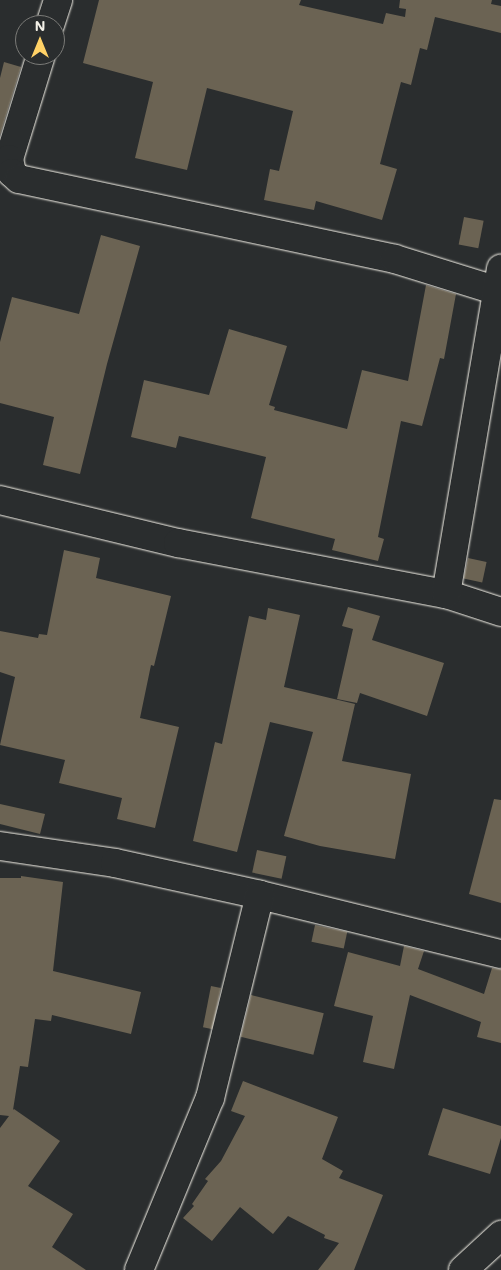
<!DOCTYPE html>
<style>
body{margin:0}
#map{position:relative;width:501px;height:1270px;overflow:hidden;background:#2a2d2e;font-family:Mali,sans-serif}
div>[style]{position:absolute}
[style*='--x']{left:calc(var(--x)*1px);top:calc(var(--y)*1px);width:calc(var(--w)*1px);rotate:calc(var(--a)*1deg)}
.building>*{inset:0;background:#6b6353;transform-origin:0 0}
.roads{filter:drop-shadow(0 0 1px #f4f1e8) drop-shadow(0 0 1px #f4f1e8)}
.minor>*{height:28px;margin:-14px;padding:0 14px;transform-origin:14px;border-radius:14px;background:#2a2d2e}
span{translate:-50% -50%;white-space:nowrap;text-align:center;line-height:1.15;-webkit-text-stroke:4.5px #2a2d2e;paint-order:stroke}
.north{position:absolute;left:15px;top:15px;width:50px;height:50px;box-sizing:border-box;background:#2a2d2e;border:1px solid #7b7b78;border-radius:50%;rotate:0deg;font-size:14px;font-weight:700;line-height:20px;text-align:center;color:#f4f1e8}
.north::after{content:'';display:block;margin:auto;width:18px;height:22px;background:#ffd166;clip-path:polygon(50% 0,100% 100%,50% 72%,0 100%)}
</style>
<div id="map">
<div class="building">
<i style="clip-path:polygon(99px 0,301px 0,299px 5px,383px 24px,386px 13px,405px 17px,406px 9px,399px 8px,400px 0,492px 0,491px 4px,501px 6px,501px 33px,435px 17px,427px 50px,420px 48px,411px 85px,401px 82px,380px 164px,397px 169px,382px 220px,316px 201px,314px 210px,264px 200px,270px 169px,279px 171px,293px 111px,207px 88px,187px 170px,135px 158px,153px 82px,83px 63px)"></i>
<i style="clip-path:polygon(4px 62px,21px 67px,0 135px,0 78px)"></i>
<i style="left:464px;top:217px;width:20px;height:28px;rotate:11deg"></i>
<i style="clip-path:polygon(101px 235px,140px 246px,107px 364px,80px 474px,43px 465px,54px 417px,0 403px,0 342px,12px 297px,79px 314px)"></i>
<i style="clip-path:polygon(426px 285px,456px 294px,444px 359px,440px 358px,422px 426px,401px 421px,378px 537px,384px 539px,378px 561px,332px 550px,335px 539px,251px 518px,266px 457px,179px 436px,176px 448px,131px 437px,144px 380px,209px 395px,229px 329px,287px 346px,269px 405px,275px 407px,274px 410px,347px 429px,362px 370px,408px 381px)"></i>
<i style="clip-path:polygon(64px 550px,100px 558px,96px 578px,171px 596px,154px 666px,151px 665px,140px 718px,179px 727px,155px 828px,117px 819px,122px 798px,59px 783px,65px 760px,0 745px,15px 677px,0 672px,0 631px,38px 638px,39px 634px,47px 635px)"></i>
<i style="left:468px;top:558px;width:19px;height:21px;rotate:12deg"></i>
<i style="clip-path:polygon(348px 607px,380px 616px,372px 640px,444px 663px,427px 716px,360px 693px,357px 703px,337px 699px,353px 629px,342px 626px)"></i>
<i style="clip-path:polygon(268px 608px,300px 615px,284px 687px,355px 704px,342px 761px,411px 774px,395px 859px,320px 846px,284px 836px,313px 732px,270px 722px,237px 852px,193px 841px,215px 742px,222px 744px,249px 616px,266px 620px)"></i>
<i style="clip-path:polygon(494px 799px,501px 800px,501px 903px,469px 894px)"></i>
<i style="clip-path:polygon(0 804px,45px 814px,40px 834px,0 824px)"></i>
<i style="left:257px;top:850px;width:30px;height:23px;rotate:12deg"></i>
<i style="clip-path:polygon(21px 876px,63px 882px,53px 971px,141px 992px,131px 1034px,52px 1015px,51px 1021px,35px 1019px,28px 1067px,20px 1066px,13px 1110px,14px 1109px,60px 1141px,28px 1186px,73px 1214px,52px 1247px,86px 1270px,0 1270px,0 1128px,9px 1116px,0 1115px,0 878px,21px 878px)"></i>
<i style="left:315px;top:925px;width:33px;height:17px;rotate:12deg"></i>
<i style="clip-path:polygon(404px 946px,424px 951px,418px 969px,484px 994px,492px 968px,501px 969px,501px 1043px,477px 1037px,481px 1022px,410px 995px,394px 1069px,363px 1062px,373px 1016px,334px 1006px,348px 952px,400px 966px)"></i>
<i style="left:211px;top:986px;width:10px;height:42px;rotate:11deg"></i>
<i style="left:251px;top:995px;width:75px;height:43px;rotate:14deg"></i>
<i style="clip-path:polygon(243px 1081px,338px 1117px,322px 1159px,343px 1171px,339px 1178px,383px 1195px,354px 1270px,318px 1270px,339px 1243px,324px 1238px,325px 1235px,288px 1216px,273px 1234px,240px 1207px,212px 1241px,183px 1218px,194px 1206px,192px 1204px,208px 1181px,205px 1179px,221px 1161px,245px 1116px,231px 1111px)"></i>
<i style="clip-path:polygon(443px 1108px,501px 1126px,501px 1138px,490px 1174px,428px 1155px)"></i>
</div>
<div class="roads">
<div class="minor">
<i style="--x:50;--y:25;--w:26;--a:-72"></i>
<i style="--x:41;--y:55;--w:109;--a:107.1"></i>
<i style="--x:9;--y:159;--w:14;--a:78"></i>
<i style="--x:12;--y:173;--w:9;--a:41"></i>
<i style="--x:19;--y:179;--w:384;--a:12"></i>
<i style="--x:395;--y:259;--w:111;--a:17.3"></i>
<i style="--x:0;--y:500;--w:183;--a:13.6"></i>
<i style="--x:178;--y:543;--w:273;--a:10.8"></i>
<i style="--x:446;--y:594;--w:58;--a:18.1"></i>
<i style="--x:446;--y:594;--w:330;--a:-80.4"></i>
<i style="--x:0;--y:846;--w:116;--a:8.4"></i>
<i style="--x:115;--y:863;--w:148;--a:12.4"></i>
<i style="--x:260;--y:895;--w:248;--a:13.8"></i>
<i style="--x:139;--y:1270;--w:186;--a:-67.6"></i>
<i style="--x:210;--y:1098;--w:209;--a:-76.2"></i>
<i style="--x:463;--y:1270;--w:52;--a:-42.6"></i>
</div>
</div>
<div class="north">N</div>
</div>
